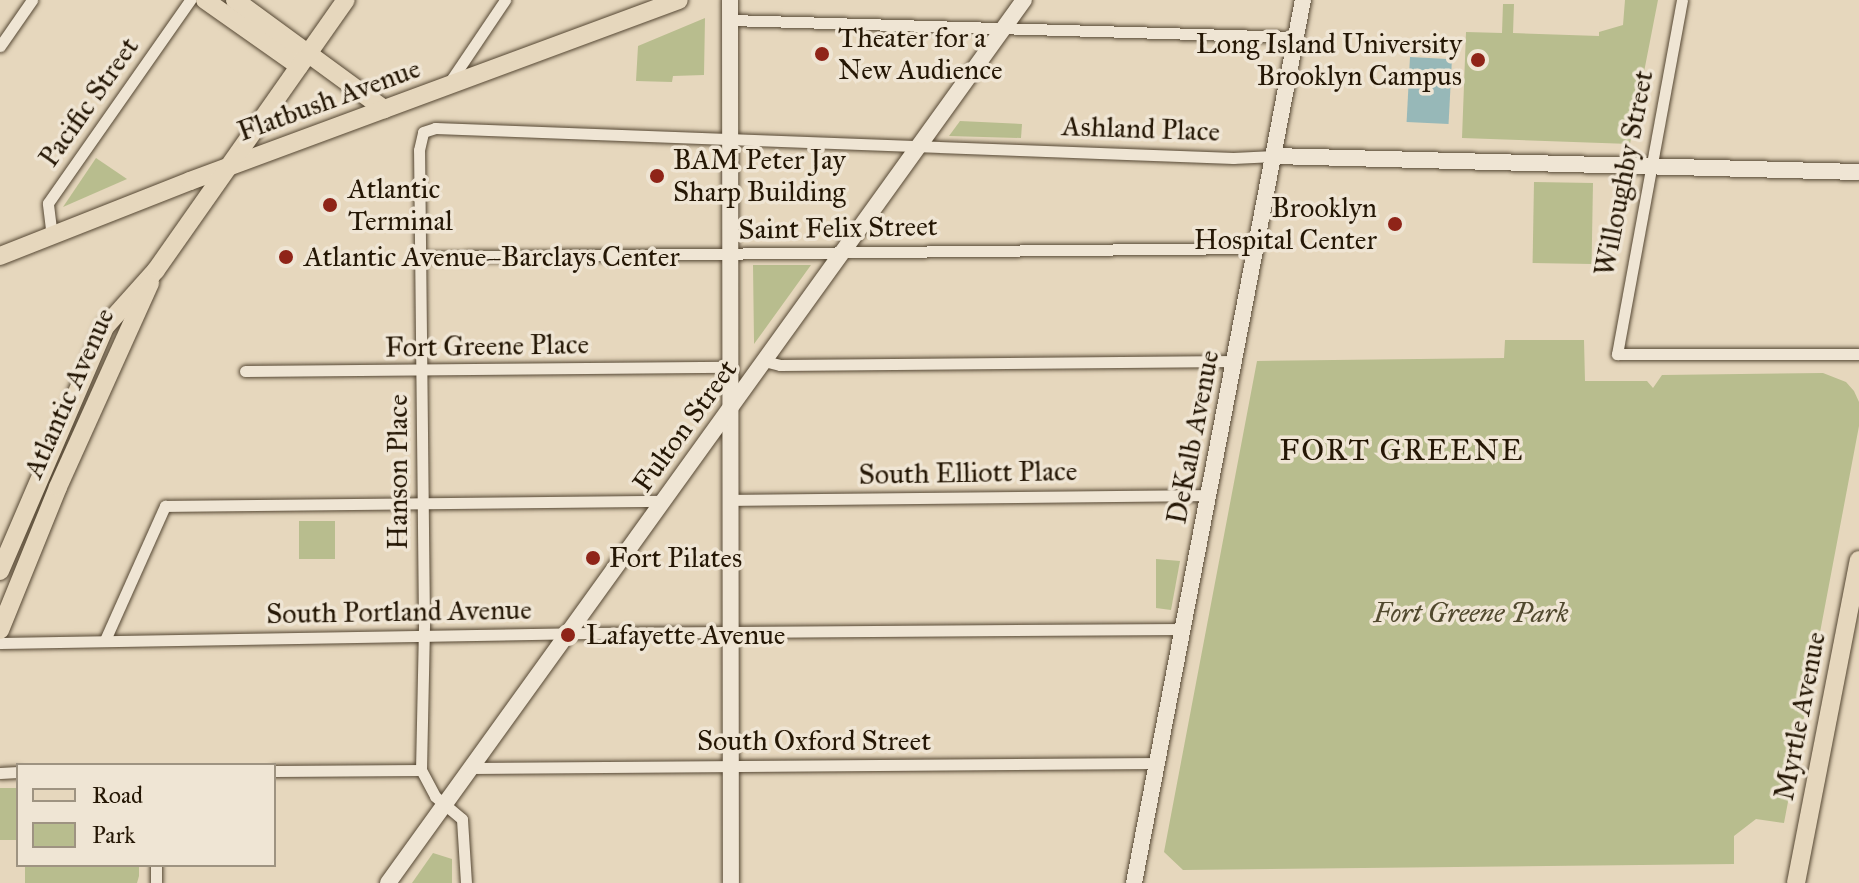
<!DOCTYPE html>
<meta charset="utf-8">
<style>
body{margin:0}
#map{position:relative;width:1859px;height:883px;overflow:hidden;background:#e6d7bd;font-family:"IM FELL Great Primer",serif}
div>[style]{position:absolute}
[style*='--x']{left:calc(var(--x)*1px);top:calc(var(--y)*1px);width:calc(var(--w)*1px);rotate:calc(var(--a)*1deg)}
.green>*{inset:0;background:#b8bd8e;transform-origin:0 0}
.water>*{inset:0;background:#97b8b8;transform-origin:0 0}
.roads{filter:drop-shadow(0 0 2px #554733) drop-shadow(0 0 2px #554733)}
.street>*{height:11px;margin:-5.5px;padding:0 5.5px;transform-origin:5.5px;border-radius:5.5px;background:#efe5d4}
.secondary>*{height:16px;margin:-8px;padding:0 8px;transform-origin:8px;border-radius:8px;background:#efe5d4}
.primary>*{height:18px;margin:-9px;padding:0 9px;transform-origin:9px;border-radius:9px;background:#e6d7bd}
.dots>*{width:22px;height:22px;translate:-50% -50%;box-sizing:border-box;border:4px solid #efe5d4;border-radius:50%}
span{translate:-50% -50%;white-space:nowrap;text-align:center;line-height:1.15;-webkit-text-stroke:7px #efe5d4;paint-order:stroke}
.poi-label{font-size:28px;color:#251705}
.left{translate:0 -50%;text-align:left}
.right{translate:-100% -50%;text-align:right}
.street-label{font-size:28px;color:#251705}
.park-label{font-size:28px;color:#51492e;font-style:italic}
.neighbourhood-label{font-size:30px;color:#251705;letter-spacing:2px}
.legend{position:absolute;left:16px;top:763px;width:260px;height:104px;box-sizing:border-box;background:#efe5d4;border:2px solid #9e9381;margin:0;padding:10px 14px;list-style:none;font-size:24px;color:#251705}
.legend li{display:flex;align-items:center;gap:16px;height:40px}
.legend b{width:40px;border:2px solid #9e9381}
</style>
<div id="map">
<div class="green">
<i style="clip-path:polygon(1625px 0,1658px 0,1630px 144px,1462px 138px,1466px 32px,1502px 33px,1503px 4px,1514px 4px,1513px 33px,1599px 36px,1599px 32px,1623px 25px)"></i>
<i style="clip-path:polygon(705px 18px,704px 75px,673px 76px,672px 82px,636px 81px,638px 46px)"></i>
<i style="clip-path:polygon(960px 121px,1022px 124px,1021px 138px,949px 136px)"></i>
<i style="clip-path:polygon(96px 158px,127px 179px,63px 207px)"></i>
<i style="left:1534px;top:182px;width:59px;height:81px;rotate:1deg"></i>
<i style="clip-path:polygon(753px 265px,811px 265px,754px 344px,754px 342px)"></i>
<i style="clip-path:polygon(1505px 340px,1584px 340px,1585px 381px,1647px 381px,1653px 388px,1662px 375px,1823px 373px,1846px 382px,1854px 391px,1859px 402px,1859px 426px,1784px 823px,1756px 819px,1734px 836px,1734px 864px,1183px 870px,1164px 852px,1257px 361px,1504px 358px)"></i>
<i style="left:335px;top:521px;width:38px;height:36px;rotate:90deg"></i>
<i style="clip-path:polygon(1156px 559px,1180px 561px,1171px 610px,1156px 608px)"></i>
<i style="left:0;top:788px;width:18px;height:52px"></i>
<i style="clip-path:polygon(433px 853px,452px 859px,452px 883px,412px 883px)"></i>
<i style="clip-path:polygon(25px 865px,139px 865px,139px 876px,137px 883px,25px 883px)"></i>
</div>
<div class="water">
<i style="left:1410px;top:57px;width:42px;height:65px;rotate:3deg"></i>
</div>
<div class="roads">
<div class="street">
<i style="--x:1682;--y:0;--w:360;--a:100.4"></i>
<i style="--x:1617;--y:354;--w:242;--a:0"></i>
<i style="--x:730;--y:20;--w:566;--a:1.72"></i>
<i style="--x:0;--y:46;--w:56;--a:-55.2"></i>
<i style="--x:447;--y:86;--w:104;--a:-56"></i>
<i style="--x:52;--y:237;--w:34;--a:-97"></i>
<i style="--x:48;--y:203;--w:248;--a:-55"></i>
<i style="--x:420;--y:257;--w:836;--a:-0.62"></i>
<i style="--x:764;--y:361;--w:16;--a:14"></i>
<i style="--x:780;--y:365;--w:455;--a:-0.5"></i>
<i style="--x:245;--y:371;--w:485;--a:-0.5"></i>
<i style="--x:728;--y:500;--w:481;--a:-0.6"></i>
<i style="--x:105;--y:640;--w:147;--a:-65.9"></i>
<i style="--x:165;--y:506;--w:498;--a:-0.6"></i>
<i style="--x:0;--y:643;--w:589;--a:-0.97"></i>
<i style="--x:589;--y:633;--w:594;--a:-0.39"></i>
<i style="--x:471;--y:768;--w:687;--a:-0.42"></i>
<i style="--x:274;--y:771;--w:147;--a:-0.4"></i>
<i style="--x:0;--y:773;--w:18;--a:-3"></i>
<i style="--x:156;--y:865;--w:18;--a:90"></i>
<i style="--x:466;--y:883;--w:64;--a:-93.6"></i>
<i style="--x:462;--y:819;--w:35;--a:-140"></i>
<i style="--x:435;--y:796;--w:30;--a:-118"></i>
<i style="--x:421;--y:770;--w:147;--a:-88.8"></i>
<i style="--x:424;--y:623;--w:473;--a:-90.6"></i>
<i style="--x:419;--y:150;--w:18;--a:-77"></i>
<i style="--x:423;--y:132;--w:13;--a:-18"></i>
<i style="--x:435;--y:128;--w:799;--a:2.15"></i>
<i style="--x:1233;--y:158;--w:41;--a:-2.8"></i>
</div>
<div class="secondary">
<i style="--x:730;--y:0;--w:883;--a:89.94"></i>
<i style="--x:1274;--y:156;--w:585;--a:1.57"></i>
<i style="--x:388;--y:883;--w:1088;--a:-54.24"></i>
<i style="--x:1134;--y:883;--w:899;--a:-79.17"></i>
</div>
<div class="primary">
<i style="--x:205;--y:0;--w:115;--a:35.1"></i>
<i style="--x:235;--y:0;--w:185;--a:36.2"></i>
<i style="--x:0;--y:256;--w:204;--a:-21.5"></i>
<i style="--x:190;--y:181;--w:521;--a:-20.31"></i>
<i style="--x:0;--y:571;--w:266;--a:-66.7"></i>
<i style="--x:105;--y:327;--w:76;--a:-48.2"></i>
<i style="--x:156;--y:270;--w:330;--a:-54.9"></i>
<i style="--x:0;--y:630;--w:154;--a:-67.9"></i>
<i style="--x:58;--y:487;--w:224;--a:-65.7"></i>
<i style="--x:1796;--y:883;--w:329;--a:-79"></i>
</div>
</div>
<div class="dots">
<i style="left:822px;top:54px;background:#8f2418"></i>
<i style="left:1478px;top:60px;background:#8f2418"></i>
<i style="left:657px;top:176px;background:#8f2418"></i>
<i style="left:330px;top:205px;background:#8f2418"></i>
<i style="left:1395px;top:224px;background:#8f2418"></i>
<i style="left:286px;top:257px;background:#8f2418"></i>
<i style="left:593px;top:558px;background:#8f2418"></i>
<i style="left:568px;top:635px;background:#8f2418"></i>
</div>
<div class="poi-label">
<span class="left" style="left:838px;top:54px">Theater for a<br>New Audience</span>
<span class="right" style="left:1462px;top:60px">Long Island University<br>Brooklyn Campus</span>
<span class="left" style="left:673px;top:176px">BAM Peter Jay<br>Sharp Building</span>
<span class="left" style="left:348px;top:205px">Atlantic<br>Terminal</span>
<span class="right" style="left:1377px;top:224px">Brooklyn<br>Hospital Center</span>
<span class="left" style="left:304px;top:257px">Atlantic Avenue–Barclays Center</span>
<span class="left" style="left:609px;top:558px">Fort Pilates</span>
<span class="left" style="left:586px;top:635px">Lafayette Avenue</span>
</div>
<div class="street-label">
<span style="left:329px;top:100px;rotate:-20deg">Flatbush Avenue</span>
<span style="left:89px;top:102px;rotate:-55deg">Pacific Street</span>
<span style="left:1141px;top:129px;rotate:2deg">Ashland Place</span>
<span style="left:1624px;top:173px;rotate:-79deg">Willoughby Street</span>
<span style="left:838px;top:228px;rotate:-1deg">Saint Felix Street</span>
<span style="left:487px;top:346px;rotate:-1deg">Fort Greene Place</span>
<span style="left:69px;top:393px;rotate:-66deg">Atlantic Avenue</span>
<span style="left:685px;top:426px;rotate:-54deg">Fulton Street</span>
<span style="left:1193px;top:437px;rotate:-79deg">DeKalb Avenue</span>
<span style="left:398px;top:472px;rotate:-90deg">Hanson Place</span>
<span style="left:968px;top:473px;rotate:-1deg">South Elliott Place</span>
<span style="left:399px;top:612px;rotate:-1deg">South Portland Avenue</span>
<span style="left:1800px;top:716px;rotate:-79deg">Myrtle Avenue</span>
<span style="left:814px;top:741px">South Oxford Street</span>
</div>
<div class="park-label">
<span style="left:1471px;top:613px">Fort Greene Park</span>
</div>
<div class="neighbourhood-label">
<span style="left:1402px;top:450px">FORT GREENE</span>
</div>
<ul class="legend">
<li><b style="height:10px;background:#e6d7bd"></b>Road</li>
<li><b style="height:22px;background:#b8bd8e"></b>Park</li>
</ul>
</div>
